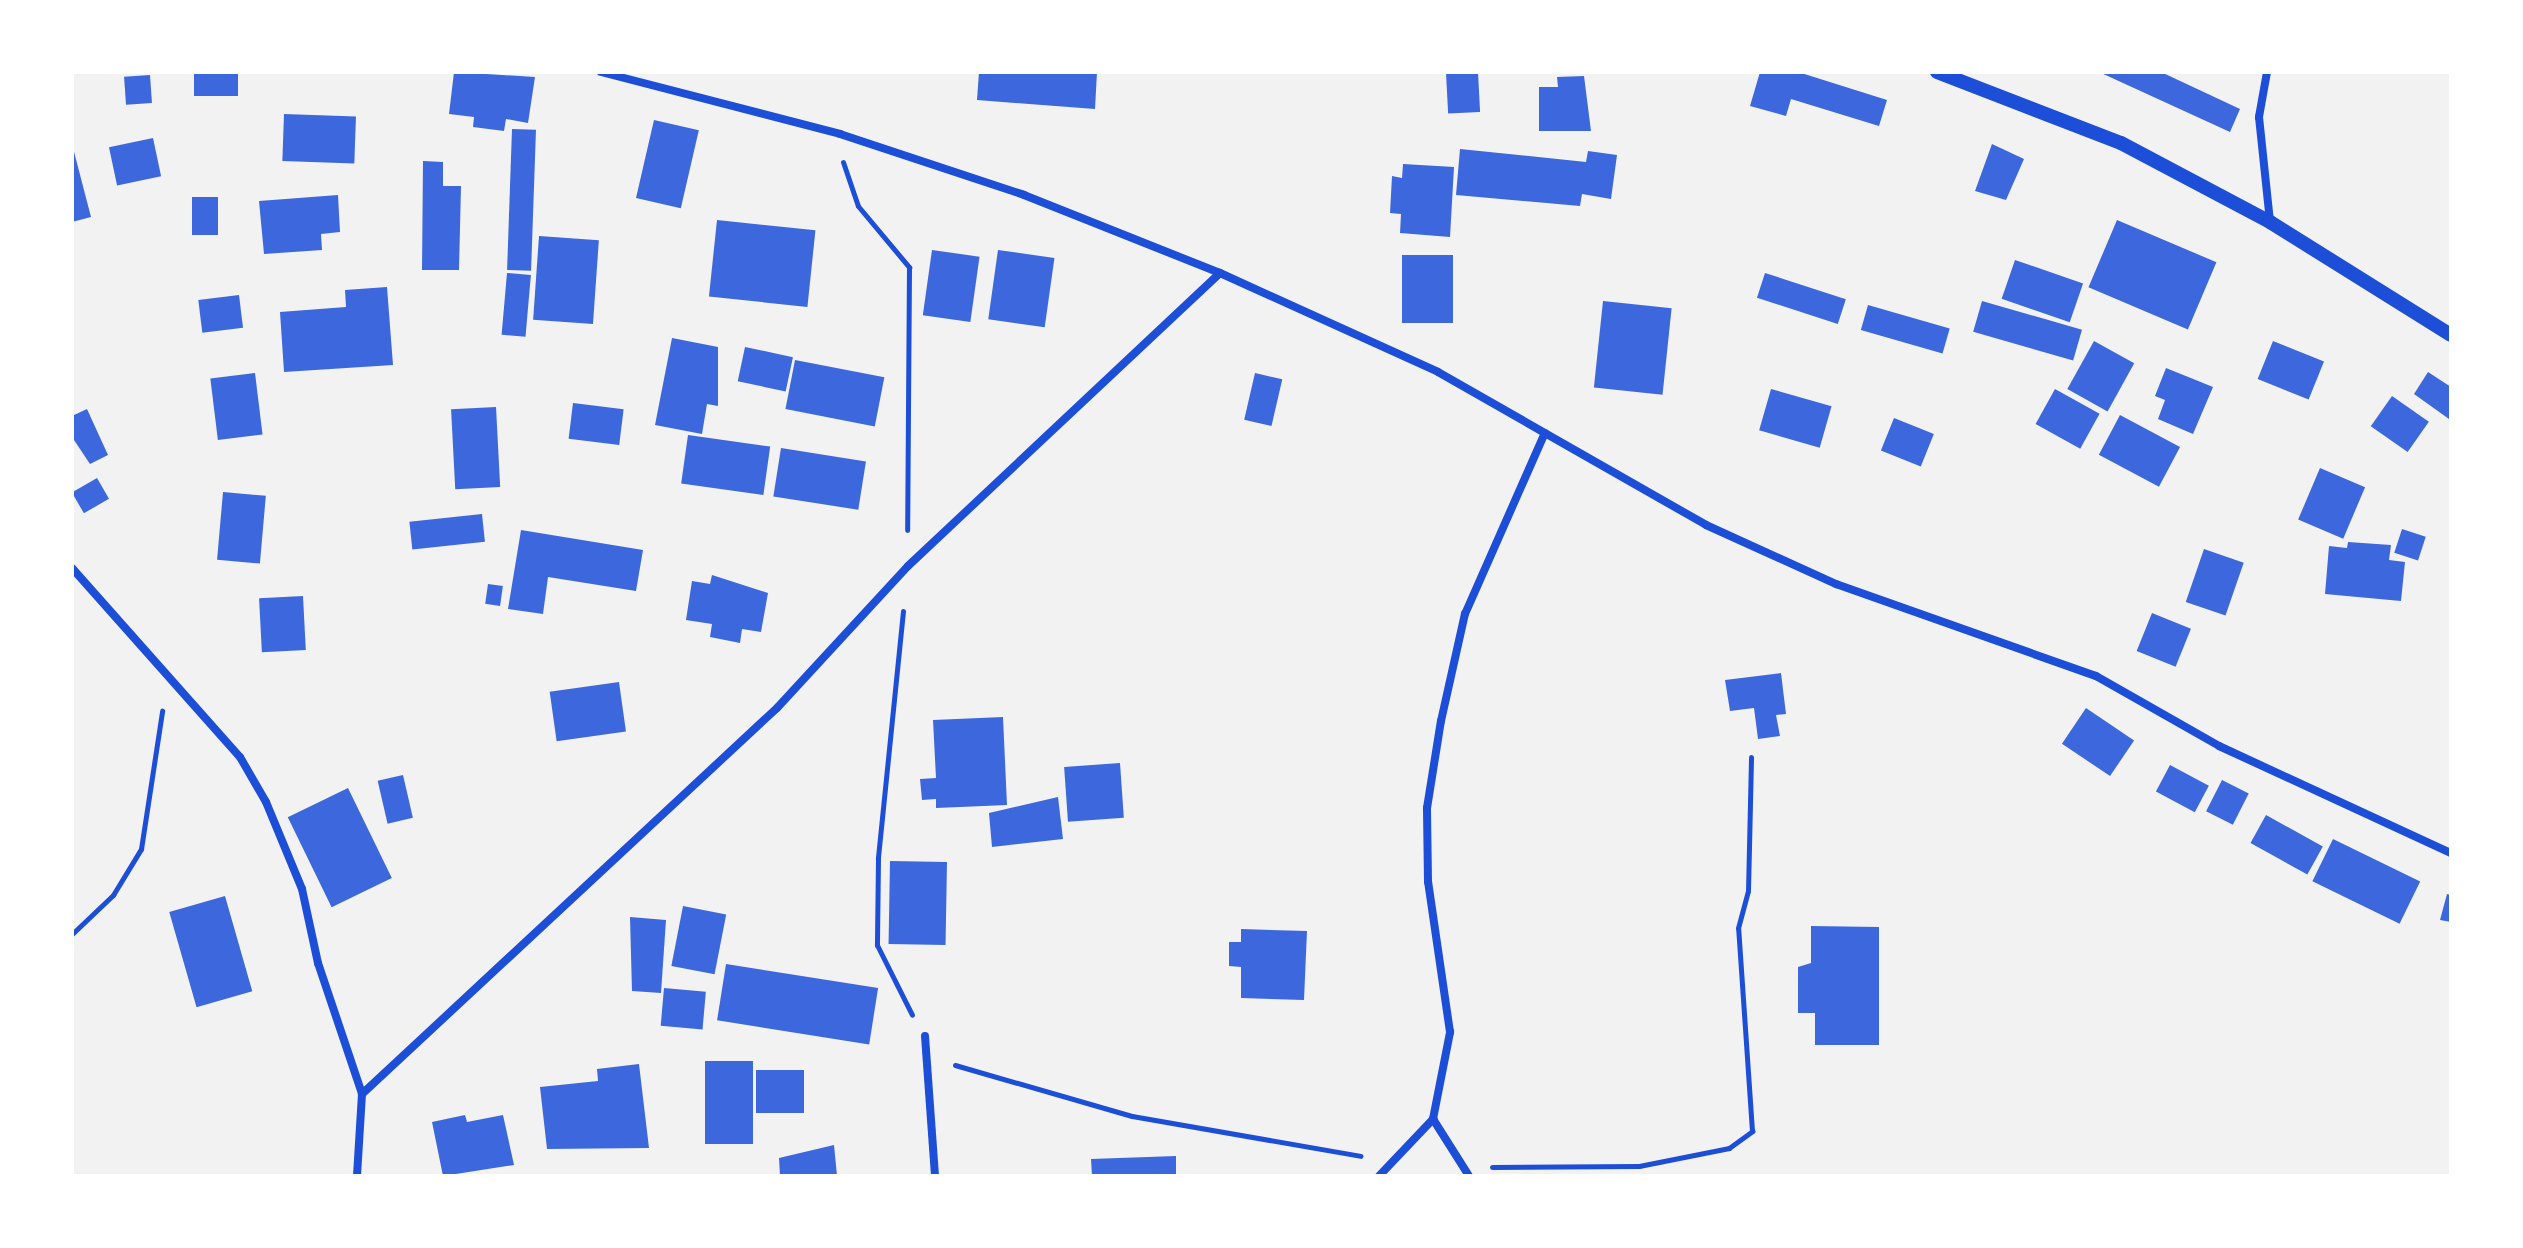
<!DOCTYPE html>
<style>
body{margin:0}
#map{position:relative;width:2523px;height:1248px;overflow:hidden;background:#f2f2f2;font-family:"Sofia Sans Condensed",sans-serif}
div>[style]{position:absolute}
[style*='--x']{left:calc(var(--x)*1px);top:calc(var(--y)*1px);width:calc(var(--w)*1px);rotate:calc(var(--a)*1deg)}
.building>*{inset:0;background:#3d67dc;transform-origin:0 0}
.path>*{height:5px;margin:-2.5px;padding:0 2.5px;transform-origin:2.5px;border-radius:2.5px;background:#1d4ed8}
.minor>*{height:8px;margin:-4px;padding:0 4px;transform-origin:4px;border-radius:4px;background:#1d4ed8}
.tertiary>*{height:14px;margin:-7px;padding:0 7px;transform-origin:7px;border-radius:7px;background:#1d4ed8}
span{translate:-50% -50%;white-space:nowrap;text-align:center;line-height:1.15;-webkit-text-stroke:8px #fff;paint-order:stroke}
.frame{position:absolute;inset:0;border:74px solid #fff;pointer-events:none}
</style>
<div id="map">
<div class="building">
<i style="left:194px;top:72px;width:44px;height:24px"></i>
<i style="clip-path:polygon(454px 72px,535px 77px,528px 123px,506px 119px,504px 131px,473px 127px,474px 117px,449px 114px)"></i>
<i style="clip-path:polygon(979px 72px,1097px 72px,1095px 109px,977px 100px)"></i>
<i style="left:1478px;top:72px;width:40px;height:32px;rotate:87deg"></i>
<i style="clip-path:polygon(1760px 72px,1798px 72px,1887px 100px,1879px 126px,1791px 99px,1786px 116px,1750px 106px)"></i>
<i style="clip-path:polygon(2099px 72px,2161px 72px,2240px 109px,2230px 132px)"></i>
<i style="left:150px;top:75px;width:28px;height:26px;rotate:86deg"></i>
<i style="clip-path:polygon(1584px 76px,1591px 131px,1539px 131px,1539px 87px,1558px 87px,1557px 77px)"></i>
<i style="left:284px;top:114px;width:72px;height:47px;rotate:2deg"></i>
<i style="left:654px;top:120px;width:46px;height:80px;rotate:13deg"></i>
<i style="left:512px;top:129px;width:24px;height:141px;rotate:2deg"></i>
<i style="left:153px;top:138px;width:39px;height:45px;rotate:78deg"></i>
<i style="clip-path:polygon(72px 144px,91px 217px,72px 222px)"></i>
<i style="clip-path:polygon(1992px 144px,2024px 159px,2006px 200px,1975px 191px)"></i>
<i style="clip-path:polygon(1460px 149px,1586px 162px,1588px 151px,1617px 155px,1611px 199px,1582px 194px,1580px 206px,1456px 195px)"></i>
<i style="clip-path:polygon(423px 161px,443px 162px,443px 186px,461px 186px,459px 270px,422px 270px)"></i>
<i style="clip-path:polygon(1403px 164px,1454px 167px,1450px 237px,1400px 233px,1401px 214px,1390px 213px,1392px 176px,1402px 178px)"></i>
<i style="clip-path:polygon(338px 195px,340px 232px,321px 234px,322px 250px,264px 254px,259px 201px)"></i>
<i style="left:192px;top:197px;width:26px;height:38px"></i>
<i style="left:717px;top:220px;width:99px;height:77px;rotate:6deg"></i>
<i style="left:2117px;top:220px;width:108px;height:73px;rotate:23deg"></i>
<i style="left:539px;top:236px;width:60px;height:84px;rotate:4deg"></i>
<i style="left:932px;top:250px;width:48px;height:66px;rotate:8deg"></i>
<i style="left:998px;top:250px;width:57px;height:70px;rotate:8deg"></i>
<i style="left:1453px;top:255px;width:68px;height:51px;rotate:90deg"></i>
<i style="left:2015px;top:260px;width:72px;height:41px;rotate:19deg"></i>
<i style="left:507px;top:273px;width:24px;height:62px;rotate:5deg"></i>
<i style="left:1765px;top:273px;width:85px;height:26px;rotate:18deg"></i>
<i style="clip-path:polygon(387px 287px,393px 365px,284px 372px,280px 312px,346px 307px,345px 290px)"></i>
<i style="left:239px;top:295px;width:33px;height:41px;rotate:83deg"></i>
<i style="left:1603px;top:301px;width:69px;height:87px;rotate:6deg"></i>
<i style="left:1982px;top:301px;width:104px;height:32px;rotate:16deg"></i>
<i style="left:1868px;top:305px;width:85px;height:26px;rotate:16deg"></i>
<i style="clip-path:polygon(672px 338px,718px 347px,718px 406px,707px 404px,702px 434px,655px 425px)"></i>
<i style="left:2094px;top:341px;width:46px;height:55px;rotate:29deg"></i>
<i style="left:2273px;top:341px;width:55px;height:41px;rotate:22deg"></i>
<i style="left:745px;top:347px;width:49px;height:35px;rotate:12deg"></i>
<i style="left:795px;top:360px;width:91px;height:50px;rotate:11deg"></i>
<i style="clip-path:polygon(2166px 368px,2213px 387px,2193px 434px,2158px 419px,2165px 400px,2155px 396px)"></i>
<i style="clip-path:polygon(2428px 372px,2451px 387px,2449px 419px,2414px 394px)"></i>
<i style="left:255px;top:373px;width:62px;height:45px;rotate:83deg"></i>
<i style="left:1255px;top:373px;width:28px;height:48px;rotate:13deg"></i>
<i style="left:1771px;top:389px;width:63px;height:43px;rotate:16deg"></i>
<i style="left:2055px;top:389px;width:51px;height:40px;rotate:29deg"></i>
<i style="left:2392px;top:396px;width:45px;height:37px;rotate:35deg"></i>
<i style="left:573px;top:403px;width:51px;height:36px;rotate:7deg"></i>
<i style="left:496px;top:407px;width:80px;height:45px;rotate:87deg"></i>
<i style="clip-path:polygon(87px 409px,108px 455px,90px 464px,72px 437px,72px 416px)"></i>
<i style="left:2120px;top:415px;width:68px;height:45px;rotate:28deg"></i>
<i style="left:1894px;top:418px;width:43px;height:35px;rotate:22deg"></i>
<i style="left:688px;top:435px;width:83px;height:49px;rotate:8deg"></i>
<i style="left:781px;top:448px;width:86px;height:49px;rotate:9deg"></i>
<i style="left:2320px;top:468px;width:49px;height:56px;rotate:23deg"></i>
<i style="left:97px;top:478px;width:24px;height:29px;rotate:60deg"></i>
<i style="left:223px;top:492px;width:43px;height:68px;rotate:5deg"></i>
<i style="left:482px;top:514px;width:28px;height:73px;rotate:84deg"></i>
<i style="left:2402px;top:529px;width:25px;height:25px;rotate:18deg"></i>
<i style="clip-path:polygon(521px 530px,643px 550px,636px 591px,548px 577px,543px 614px,508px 609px)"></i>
<i style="clip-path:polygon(2348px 542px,2391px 545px,2389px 560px,2405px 562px,2401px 601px,2325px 594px,2329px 546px,2347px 548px)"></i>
<i style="left:2204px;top:549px;width:42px;height:56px;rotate:19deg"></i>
<i style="clip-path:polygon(712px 575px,768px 593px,761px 632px,742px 629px,740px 643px,710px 637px,712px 624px,686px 620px,692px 581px,710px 584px)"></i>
<i style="left:488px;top:584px;width:15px;height:20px;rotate:8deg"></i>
<i style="left:303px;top:596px;width:54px;height:44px;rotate:87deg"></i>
<i style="left:2152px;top:613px;width:42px;height:41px;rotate:22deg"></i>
<i style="clip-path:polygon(1781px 673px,1786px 714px,1776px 715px,1780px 736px,1758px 739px,1754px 708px,1730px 711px,1725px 680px)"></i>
<i style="left:619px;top:682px;width:50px;height:70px;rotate:82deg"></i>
<i style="left:2086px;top:708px;width:58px;height:43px;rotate:34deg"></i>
<i style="clip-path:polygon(1003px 717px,1007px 805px,936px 808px,936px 799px,922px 800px,920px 779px,936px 778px,933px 720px)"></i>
<i style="left:1120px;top:763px;width:55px;height:56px;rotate:86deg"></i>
<i style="left:2170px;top:765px;width:44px;height:30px;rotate:28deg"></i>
<i style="left:403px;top:775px;width:44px;height:26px;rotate:77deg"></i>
<i style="left:2222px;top:780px;width:30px;height:35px;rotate:27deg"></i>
<i style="left:348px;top:788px;width:100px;height:67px;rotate:64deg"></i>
<i style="clip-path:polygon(1058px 797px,1063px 839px,992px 847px,989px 813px)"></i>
<i style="left:2266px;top:815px;width:65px;height:32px;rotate:29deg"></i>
<i style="left:2333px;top:839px;width:97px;height:47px;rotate:26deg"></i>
<i style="left:890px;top:861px;width:57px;height:83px;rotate:1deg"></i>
<i style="clip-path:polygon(2447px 894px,2451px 895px,2451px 922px,2440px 920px)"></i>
<i style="left:225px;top:896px;width:99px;height:58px;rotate:74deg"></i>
<i style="left:683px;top:906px;width:44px;height:61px;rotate:11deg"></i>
<i style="clip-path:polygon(630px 917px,666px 920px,661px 993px,632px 991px)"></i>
<i style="clip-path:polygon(1811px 926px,1879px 927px,1879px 1045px,1815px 1045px,1815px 1013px,1798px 1013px,1798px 967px,1811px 963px)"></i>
<i style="clip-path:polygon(1241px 929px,1307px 931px,1304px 1000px,1241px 998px,1241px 967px,1229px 966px,1229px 942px,1241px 942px)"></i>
<i style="left:726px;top:964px;width:154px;height:57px;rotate:9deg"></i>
<i style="left:664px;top:988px;width:42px;height:38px;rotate:5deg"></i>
<i style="left:705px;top:1061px;width:48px;height:83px"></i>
<i style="clip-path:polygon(639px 1064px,649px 1148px,547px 1149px,540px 1087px,598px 1081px,597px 1069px)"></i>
<i style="left:756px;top:1070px;width:48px;height:43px"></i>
<i style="clip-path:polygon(465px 1115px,467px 1122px,503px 1115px,514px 1165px,443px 1176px,432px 1122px)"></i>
<i style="clip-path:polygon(834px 1145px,837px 1176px,780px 1176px,779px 1158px)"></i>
<i style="clip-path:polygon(1176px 1156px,1176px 1176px,1092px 1176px,1091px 1159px)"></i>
</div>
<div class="path">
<i style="--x:843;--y:162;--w:46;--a:71.2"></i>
<i style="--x:858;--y:206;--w:80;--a:50.1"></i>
<i style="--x:909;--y:267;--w:263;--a:90.4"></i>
<i style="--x:903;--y:611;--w:249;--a:95.8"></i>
<i style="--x:878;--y:859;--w:86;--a:90.7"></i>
<i style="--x:877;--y:945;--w:78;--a:63.4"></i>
<i style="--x:72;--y:934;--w:57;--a:-43.6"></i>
<i style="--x:113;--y:895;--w:54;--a:-58.7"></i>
<i style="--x:141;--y:849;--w:140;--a:-81.3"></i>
<i style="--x:955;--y:1065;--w:184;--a:16.1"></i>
<i style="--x:1132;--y:1116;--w:232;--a:9.9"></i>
<i style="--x:1492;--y:1167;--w:147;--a:-0.4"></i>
<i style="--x:1639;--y:1166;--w:92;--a:-11.3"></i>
<i style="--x:1729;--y:1148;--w:29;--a:-36"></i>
<i style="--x:1752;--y:1131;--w:203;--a:-93.9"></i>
<i style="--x:1738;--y:928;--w:38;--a:-75"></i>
<i style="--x:1748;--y:891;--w:134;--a:-88.7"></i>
</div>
<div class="minor">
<i style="--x:601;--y:72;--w:247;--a:14.5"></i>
<i style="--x:840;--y:134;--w:194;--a:18.3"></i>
<i style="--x:1024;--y:195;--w:211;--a:21.7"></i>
<i style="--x:1220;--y:273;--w:239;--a:24.4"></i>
<i style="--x:1438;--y:372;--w:309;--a:29.7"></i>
<i style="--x:1706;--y:525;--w:143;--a:24.4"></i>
<i style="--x:1836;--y:584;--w:276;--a:19.5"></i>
<i style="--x:2096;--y:676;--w:142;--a:29.6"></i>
<i style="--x:2219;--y:746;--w:255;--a:24.8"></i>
<i style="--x:2267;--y:72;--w:46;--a:100.1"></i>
<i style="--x:2259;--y:117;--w:105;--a:84"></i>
<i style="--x:72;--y:568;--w:253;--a:48.4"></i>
<i style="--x:240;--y:757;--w:52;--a:60"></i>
<i style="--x:266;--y:802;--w:94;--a:67.5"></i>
<i style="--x:302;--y:889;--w:76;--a:77.8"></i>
<i style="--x:318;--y:963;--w:138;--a:71.4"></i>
<i style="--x:362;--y:1094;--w:82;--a:93.5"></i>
<i style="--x:925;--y:1036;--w:140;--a:85.9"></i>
<i style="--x:362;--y:1094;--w:567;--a:-42.93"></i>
<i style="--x:777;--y:708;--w:193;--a:-47.3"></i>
<i style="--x:908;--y:566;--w:428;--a:-43.2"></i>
<i style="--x:1433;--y:1119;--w:67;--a:57.7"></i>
<i style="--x:1379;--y:1176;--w:79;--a:-46.5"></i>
<i style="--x:1433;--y:1119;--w:89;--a:-78.9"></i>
<i style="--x:1450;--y:1032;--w:152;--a:-98.3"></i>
<i style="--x:1428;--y:882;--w:74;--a:-90.8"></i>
<i style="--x:1427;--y:808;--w:88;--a:-80.9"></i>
<i style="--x:1441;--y:721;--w:110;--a:-77.4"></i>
<i style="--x:1465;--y:614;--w:198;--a:-66.2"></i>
</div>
<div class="tertiary">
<i style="--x:1937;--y:72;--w:197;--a:21.1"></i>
<i style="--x:2121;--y:143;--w:169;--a:27.9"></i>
<i style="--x:2270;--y:222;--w:213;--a:32"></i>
</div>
<div class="frame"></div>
</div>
